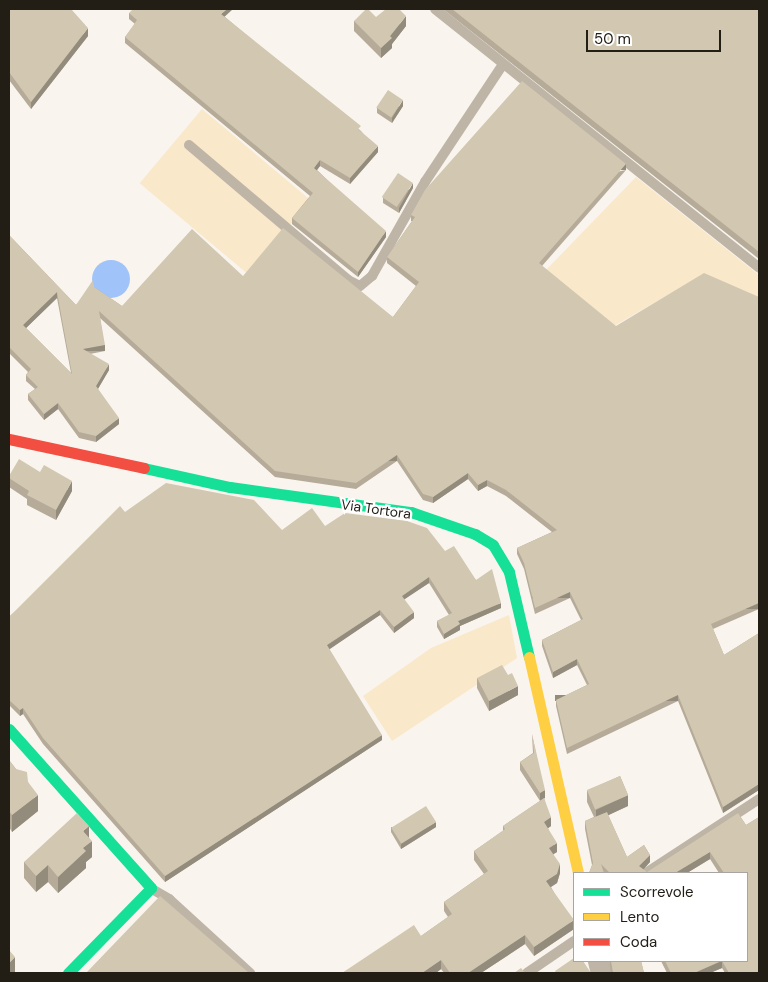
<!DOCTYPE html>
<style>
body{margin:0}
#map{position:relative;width:768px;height:982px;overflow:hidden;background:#f9f5ee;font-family:"DM Sans",sans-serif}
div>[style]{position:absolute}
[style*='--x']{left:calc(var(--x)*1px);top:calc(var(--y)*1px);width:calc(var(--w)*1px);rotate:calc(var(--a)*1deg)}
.green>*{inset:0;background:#f9e8ca;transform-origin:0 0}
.water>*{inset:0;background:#a0c3f9}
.round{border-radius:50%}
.lane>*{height:10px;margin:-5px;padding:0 5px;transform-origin:5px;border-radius:5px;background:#beb5a7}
.street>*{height:21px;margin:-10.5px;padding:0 10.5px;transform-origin:10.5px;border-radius:10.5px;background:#beb5a7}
.fast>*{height:11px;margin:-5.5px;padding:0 5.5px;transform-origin:5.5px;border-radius:5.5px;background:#16e098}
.slow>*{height:11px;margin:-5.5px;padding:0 5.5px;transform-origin:5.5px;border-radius:5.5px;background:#ffcf43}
.jam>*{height:11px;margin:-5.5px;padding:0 5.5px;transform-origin:5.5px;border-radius:5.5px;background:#f24e42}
.wall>*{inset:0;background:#b5ab98}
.shaded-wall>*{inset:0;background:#938b7c;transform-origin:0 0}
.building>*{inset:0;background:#d2c7b1;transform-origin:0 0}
span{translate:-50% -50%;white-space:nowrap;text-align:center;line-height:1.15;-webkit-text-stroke:4.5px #fff;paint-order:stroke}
.street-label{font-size:14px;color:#221e16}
.frame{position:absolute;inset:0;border:10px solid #221e16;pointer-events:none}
.legend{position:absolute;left:573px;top:872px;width:175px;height:90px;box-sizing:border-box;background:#fff;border:1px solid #a7a5a2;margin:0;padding:6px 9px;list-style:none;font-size:15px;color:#221e16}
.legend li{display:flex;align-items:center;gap:10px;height:25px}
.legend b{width:25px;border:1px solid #a7a5a2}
.scale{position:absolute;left:586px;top:30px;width:135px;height:22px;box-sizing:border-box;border:2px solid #221e16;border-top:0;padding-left:6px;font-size:15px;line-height:18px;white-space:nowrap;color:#221e16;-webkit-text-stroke:4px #fff;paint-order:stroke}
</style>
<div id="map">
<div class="green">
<i style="left:202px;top:109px;width:142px;height:97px;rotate:40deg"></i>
<i style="clip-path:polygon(636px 177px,759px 275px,759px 299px,704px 274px,614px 326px,546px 270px)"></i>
<i style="clip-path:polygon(509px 615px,517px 658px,392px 741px,363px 696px,431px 648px)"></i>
</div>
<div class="water">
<i class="round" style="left:92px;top:260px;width:38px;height:38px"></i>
</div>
<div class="lane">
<i style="--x:435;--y:9;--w:415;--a:38.6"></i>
<i style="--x:189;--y:145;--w:209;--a:40.3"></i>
<i style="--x:348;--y:280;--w:13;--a:27"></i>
<i style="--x:360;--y:286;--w:16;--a:-40"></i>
<i style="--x:372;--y:276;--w:108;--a:-60.6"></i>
<i style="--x:425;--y:182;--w:141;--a:-56.5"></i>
<i style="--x:646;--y:873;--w:135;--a:-33.2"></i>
<i style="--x:152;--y:889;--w:20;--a:30"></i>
<i style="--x:169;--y:899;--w:110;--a:42.4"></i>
<i style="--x:527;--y:973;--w:57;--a:-34.2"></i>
</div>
<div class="street">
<i style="--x:598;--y:961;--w:12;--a:76"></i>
</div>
<div class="fast">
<i style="--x:144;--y:468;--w:88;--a:12.5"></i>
<i style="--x:230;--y:487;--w:183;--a:7.9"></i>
<i style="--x:411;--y:512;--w:68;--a:19"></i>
<i style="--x:475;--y:534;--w:21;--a:31"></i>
<i style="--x:493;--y:545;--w:31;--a:59"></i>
<i style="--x:509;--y:572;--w:87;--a:76.8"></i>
<i style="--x:9;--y:729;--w:213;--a:48.2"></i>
<i style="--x:151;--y:888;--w:119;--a:134.3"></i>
</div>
<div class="slow">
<i style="--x:529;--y:657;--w:221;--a:77.2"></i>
</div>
<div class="jam">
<i style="--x:9;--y:439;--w:138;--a:12.1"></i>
</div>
<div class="wall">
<i style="clip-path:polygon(9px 9px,88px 36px,31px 109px,9px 80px)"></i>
<i style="clip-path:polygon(443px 9px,759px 9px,759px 259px)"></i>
<i style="clip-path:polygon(129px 13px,225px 17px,361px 131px,378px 152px,350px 184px,320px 166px,317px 170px,386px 237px,358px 277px,292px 224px,292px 218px,310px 196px,125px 43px,125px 37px,135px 24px,129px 19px)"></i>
<i style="clip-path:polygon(376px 17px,406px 26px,392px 44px,392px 48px,381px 58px,354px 31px,354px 21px)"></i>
<i style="clip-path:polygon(403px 106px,392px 123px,377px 113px,377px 108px)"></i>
<i style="clip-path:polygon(evenodd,626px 170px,542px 266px,759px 609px,713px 629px,724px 655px,759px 633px,759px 790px,723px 813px,678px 701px,567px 754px,556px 706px,556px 700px,587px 685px,577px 665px,553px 678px,542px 646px,542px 640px,581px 620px,570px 598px,535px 614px,524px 569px,517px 554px,517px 548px,552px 532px,506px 496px,487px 486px,478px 491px,468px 479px,433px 503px,423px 500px,397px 461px,356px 489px,275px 477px,100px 318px,105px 351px,90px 354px,109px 370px,98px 389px,119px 424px,96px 442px,79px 438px,58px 409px,44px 420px,28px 400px,28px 394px,35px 389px,26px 381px,26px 375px,28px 372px,9px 353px,9px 235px,76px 305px,94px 287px,122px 306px,243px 276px,393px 317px,416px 286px,387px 263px,387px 257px,412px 221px,411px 221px,411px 215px,626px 170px,57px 298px,71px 373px,26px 328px,57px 298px)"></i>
<i style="clip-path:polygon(413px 188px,399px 213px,383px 203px,383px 198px)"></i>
<i style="clip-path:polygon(9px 476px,72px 491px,56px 520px,27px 505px,27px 499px,9px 487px)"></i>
<i style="clip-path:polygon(125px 512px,282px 530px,325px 526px,445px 551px,476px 580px,501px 608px,460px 626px,460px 630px,444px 639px,437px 627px,437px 621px,449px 615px,429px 583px,404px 599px,414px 618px,394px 633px,380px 615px,329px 649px,382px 740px,165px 882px,43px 744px,23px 714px,20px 716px,9px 705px,9px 617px)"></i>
<i style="clip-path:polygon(477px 678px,518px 695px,489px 711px,477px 688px)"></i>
<i style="clip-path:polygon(532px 734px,545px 798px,544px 798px,551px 826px,548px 828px,557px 852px,553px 854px,560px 873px,557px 883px,551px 887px,574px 929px,534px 956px,525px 944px,481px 973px,444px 973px,441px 969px,436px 973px,342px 973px,421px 936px,448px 917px,444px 911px,444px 902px,484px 874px,474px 860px,474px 851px,503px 831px,503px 826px,540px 801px,520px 770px,520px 762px,533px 753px)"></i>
<i style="clip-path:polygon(9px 760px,16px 769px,28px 782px,38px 811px,12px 832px,9px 827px)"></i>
<i style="clip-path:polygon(620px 776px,628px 795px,628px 806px,608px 815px,627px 857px,644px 845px,650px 855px,650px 862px,643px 870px,647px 872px,738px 813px,746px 825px,759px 817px,759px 973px,725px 973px,722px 968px,710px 973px,667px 973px,661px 961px,747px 961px,747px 873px,719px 873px,710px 859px,687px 873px,589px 873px,592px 865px,585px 829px,585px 821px,594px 817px,587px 802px,587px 791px)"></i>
<i style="clip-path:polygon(391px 827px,436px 827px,401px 849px,391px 832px)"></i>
<i style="clip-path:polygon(89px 837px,92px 857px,86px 862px,86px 868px,58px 893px,48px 882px,36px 892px,24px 878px,24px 862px)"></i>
<i style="clip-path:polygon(609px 961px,641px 961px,644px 973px,611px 973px)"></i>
</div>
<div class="shaded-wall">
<i style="clip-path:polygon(227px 9px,233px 9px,221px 20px,221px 14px)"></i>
<i style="clip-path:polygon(406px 16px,406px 26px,392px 44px,392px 48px,381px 58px,381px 48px)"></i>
<i style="clip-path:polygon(88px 28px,88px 36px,31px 109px,31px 102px)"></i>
<i style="clip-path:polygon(403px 100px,403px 106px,392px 123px,392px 118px)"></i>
<i style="clip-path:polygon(378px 146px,378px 152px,350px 184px,350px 178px)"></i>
<i style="clip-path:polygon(320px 160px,320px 166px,314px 174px,314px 168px)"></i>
<i style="left:626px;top:164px;width:6px;height:132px;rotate:90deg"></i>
<i style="clip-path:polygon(413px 183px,413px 188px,399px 213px,399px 208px)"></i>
<i style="clip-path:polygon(386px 231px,386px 237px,358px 277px,358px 272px)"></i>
<i style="clip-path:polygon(57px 292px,57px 298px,23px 331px,23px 325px)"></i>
<i style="left:105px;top:345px;width:6px;height:22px;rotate:90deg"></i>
<i style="clip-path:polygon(109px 364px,109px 370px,96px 392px,96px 386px)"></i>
<i style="clip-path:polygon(58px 403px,58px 409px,44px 420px,44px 414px)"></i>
<i style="clip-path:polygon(119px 418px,119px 424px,96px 442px,96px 436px)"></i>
<i style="left:397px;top:455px;width:6px;height:50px;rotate:90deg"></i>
<i style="clip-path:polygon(468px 473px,468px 479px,433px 503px,433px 497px)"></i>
<i style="clip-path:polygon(487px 480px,487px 486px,478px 491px,478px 485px)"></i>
<i style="clip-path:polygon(72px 481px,72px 491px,56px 520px,56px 510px)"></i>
<i style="clip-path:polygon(429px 577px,429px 583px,402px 601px,402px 596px)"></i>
<i style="left:570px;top:592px;width:6px;height:38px;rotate:90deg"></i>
<i style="clip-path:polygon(501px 603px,501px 608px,460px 626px,460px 630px,444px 639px,444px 634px,458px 621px)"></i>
<i style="left:759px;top:603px;width:6px;height:52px;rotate:90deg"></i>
<i style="clip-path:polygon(380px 610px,380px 615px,327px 651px,327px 645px)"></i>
<i style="clip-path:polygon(414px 612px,414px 618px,394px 633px,394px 627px)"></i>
<i style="clip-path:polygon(577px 659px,577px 665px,553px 678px,553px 672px)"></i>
<i style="clip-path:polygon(518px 686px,518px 695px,489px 711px,489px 701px)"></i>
<i style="left:678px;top:695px;width:6px;height:123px;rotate:90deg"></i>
<i style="clip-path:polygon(23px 708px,23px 714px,20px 716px,20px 710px)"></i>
<i style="clip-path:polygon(382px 735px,382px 740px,165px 882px,165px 876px)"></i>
<i style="clip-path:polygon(759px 784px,759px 790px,723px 813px,723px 807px)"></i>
<i style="clip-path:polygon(545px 790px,545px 798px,540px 801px,540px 793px)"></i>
<i style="clip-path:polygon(38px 795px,38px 811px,12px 832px,12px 815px)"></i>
<i style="clip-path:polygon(628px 795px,628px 806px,596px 821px,596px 810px)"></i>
<i style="clip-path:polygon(551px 817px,551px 826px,544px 831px,544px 822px)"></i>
<i style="clip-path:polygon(436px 822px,436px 827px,401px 849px,401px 843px)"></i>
<i style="clip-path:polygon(89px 826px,89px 842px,83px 831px)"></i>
<i style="clip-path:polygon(92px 841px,92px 857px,86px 862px,86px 868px,58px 893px,58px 877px,83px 848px)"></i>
<i style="clip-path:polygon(557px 843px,557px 852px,549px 857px,549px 848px)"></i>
<i style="clip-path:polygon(710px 852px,710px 859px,687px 873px,675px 873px)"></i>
<i style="clip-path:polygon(650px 855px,650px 862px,640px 873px,639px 866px)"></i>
<i style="clip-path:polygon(560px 864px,560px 873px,557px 883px,546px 890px,546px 881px)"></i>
<i style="clip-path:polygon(48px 865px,48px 882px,36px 892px,36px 876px)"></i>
<i style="clip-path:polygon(574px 920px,574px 929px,534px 956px,534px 947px)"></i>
<i style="clip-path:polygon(525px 935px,525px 944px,481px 973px,468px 973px)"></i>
<i style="clip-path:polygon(15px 957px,15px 973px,9px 973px,9px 963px)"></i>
<i style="clip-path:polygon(441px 960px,441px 969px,436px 973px,422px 973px)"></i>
<i style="clip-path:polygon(722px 961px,722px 968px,710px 973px,694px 973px)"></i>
</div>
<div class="building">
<i style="clip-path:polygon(9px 9px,71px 9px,88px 28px,31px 102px,9px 72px)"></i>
<i style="clip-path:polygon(133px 9px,227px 9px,221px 14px,361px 126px,358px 129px,378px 146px,350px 178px,320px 160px,314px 168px,386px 231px,358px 272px,292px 218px,313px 193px,125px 37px,137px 20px,129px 13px)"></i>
<i style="clip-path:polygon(366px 9px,368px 9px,376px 17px,386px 9px,399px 9px,406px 16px,390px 36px,392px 38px,381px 48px,354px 21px)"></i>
<i style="clip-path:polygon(452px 9px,759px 9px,759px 252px)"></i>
<i style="clip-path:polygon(evenodd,522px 81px,626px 164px,539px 263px,616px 326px,704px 273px,759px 297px,759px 603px,711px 624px,724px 655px,759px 633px,759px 784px,723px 807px,678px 695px,567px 748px,556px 700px,589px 684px,577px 659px,553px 672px,542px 640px,583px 619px,570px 592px,535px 608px,524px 563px,517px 548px,557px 530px,506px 490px,487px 480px,478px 485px,468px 473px,433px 497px,423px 494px,397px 455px,356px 483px,275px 471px,99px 311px,105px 345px,83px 349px,109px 364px,96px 386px,119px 418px,96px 436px,79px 432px,58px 403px,44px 414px,28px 394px,38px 387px,26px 375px,31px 369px,9px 347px,9px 235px,76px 305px,93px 280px,94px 287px,122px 306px,192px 229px,243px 276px,283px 228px,393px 317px,419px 282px,387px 257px,415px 217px,411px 215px,425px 190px,522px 81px,57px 292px,72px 374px,23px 325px,57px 292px)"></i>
<i style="left:388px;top:90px;width:18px;height:21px;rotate:34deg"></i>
<i style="left:398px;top:173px;width:18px;height:29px;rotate:34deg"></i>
<i style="clip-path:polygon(19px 459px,40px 472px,44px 465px,72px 481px,56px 510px,27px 495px,29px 491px,9px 478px,9px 476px)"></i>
<i style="clip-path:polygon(166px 483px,254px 500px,282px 530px,312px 508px,325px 526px,345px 513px,407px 521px,427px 528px,445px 551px,454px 546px,476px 580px,492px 569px,501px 603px,458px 621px,460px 624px,444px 634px,437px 621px,452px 613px,429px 577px,402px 596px,414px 612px,394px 627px,380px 610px,327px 645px,382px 735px,165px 876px,43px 738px,23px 708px,20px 710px,9px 700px,9px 617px,120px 506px,125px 512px)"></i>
<i style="clip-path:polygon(502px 665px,508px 675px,512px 673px,518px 686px,489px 701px,477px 678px)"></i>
<i style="clip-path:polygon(532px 734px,545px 790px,540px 793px,520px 762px,534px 753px)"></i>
<i style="clip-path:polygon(9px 760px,16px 769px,27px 772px,28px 782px,38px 795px,12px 815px,9px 811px)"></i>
<i style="left:620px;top:776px;width:21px;height:36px;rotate:67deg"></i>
<i style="clip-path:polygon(544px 798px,551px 817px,544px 822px,557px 843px,549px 848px,560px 864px,557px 874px,546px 881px,574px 920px,534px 947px,525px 935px,468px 973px,450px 973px,441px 960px,422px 973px,342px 973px,414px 925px,421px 936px,452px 914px,444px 902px,488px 871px,474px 851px,505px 829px,503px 826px)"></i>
<i style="left:426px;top:806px;width:19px;height:41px;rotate:58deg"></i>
<i style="clip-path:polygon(607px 812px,627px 857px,644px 845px,650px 855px,639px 866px,647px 872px,738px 813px,746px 825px,759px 817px,759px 973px,729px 973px,722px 961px,747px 961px,747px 873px,724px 873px,710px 852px,675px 873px,610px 873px,601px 864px,604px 873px,589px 873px,593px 863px,585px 821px)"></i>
<i style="clip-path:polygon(77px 813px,89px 826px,83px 831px,92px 841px,83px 848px,86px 851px,58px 877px,48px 865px,36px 876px,24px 862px)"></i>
<i style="clip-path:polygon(160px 896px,249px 973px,86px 973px)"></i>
<i style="clip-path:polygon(9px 950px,15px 957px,9px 963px)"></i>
<i style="clip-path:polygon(574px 958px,574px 961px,583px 961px,591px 973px,556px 973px,555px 971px)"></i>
<i style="clip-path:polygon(611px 961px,641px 961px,644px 973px,613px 973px)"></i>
<i style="clip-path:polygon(665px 961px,721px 961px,694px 973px,671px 973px)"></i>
<i style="clip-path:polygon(521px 968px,525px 973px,514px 973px)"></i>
</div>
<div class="street-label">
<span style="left:376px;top:509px;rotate:8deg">Via Tortora</span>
</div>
<div class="frame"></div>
<ul class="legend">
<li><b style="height:6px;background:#16e098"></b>Scorrevole</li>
<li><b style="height:6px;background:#ffcf43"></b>Lento</li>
<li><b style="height:6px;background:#f24e42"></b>Coda</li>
</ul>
<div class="scale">50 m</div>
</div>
